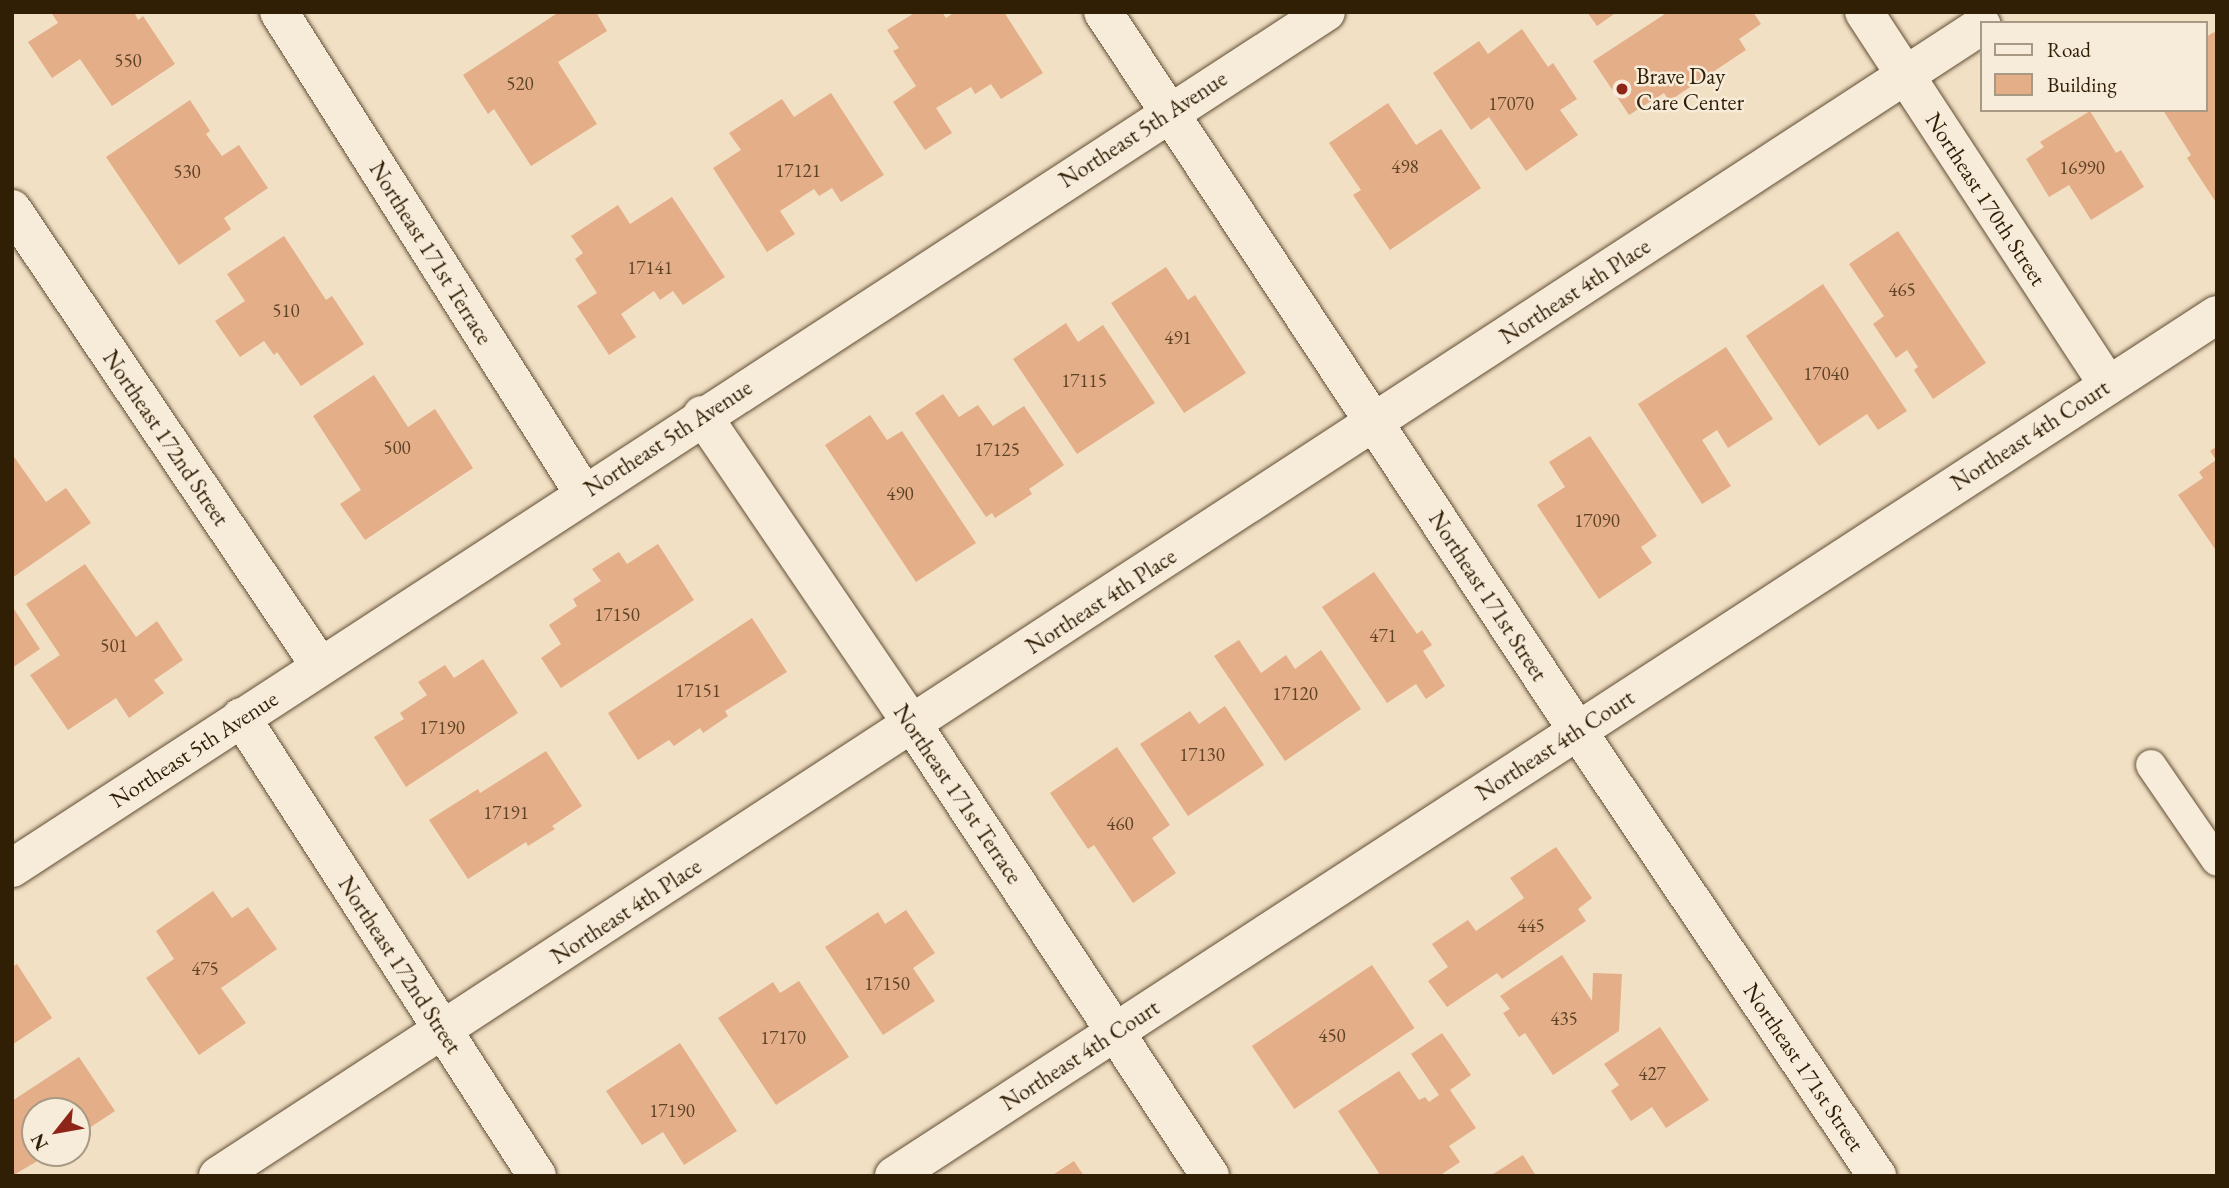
<!DOCTYPE html>
<style>
body{margin:0}
#map{position:relative;width:2229px;height:1188px;overflow:hidden;background:#f2e0c5;font-family:"EB Garamond",serif}
div>[style]{position:absolute}
[style*='--x']{left:calc(var(--x)*1px);top:calc(var(--y)*1px);width:calc(var(--w)*1px);rotate:calc(var(--a)*1deg)}
.building>*{inset:0;background:#e4ae88;transform-origin:0 0}
.roads{filter:drop-shadow(0 0 2px #614f35) drop-shadow(0 0 2px #614f35)}
.lane>*{height:30px;margin:-15px;padding:0 15px;transform-origin:15px;border-radius:15px;background:#f7ebd9}
.street>*{height:38px;margin:-19px;padding:0 19px;transform-origin:19px;border-radius:19px;background:#f7ebd9}
.dots>*{width:19px;height:19px;translate:-50% -50%;box-sizing:border-box;border:4px solid #f7ebd9;border-radius:50%}
span{translate:-50% -50%;white-space:nowrap;text-align:center;line-height:1.15;-webkit-text-stroke:5px #f7ebd9;paint-order:stroke}
.number-label{font-size:19px;color:#5e4326}
.number-label span{-webkit-text-stroke-width:0}
.poi-label{font-size:23px;color:#311f05}
.left{translate:0 -50%;text-align:left}
.street-label{font-size:23px;color:#311f05}
.frame{position:absolute;inset:0;border:14px solid #311f05;pointer-events:none}
.legend{position:absolute;left:1980px;top:21px;width:228px;height:91px;box-sizing:border-box;background:#f7ebd9;border:2px solid #a89984;margin:0;padding:9px 12px;list-style:none;font-size:21px;color:#311f05}
.legend li{display:flex;align-items:center;gap:14px;height:35px}
.legend b{width:35px;border:2px solid #a89984}
.north{position:absolute;left:21px;top:1097px;width:70px;height:70px;box-sizing:border-box;background:#f7ebd9;border:2px solid #a89984;border-radius:50%;rotate:239deg;font-size:19px;font-weight:700;line-height:28px;text-align:center;color:#311f05}
.north::after{content:'';display:block;margin:auto;width:24px;height:32px;background:#8f2418;clip-path:polygon(50% 0,100% 100%,50% 72%,0 100%)}
</style>
<div id="map">
<div class="building">
<i style="clip-path:polygon(51px 12px,134px 12px,138px 20px,143px 16px,175px 64px,112px 106px,80px 59px,52px 78px,28px 42px,58px 23px)"></i>
<i style="clip-path:polygon(559px 12px,596px 12px,607px 31px,558px 62px,597px 124px,531px 166px,494px 109px,488px 114px,463px 75px)"></i>
<i style="clip-path:polygon(916px 12px,942px 12px,946px 18px,955px 12px,1004px 12px,1043px 73px,1001px 99px,991px 84px,975px 94px,971px 87px,936px 108px,952px 133px,925px 150px,893px 102px,916px 86px,893px 51px,899px 48px,887px 30px)"></i>
<i style="clip-path:polygon(1587px 12px,1617px 12px,1597px 26px)"></i>
<i style="clip-path:polygon(1668px 12px,1753px 12px,1761px 24px,1739px 39px,1746px 50px,1669px 101px,1664px 93px,1629px 115px,1593px 61px)"></i>
<i style="clip-path:polygon(1522px 29px,1548px 67px,1553px 63px,1577px 99px,1560px 110px,1578px 135px,1526px 171px,1489px 117px,1471px 130px,1433px 73px,1479px 41px,1488px 54px)"></i>
<i style="clip-path:polygon(2214px 32px,2217px 36px,2217px 204px,2187px 158px,2191px 155px,2163px 110px,2206px 110px,2206px 37px)"></i>
<i style="clip-path:polygon(831px 93px,884px 175px,841px 202px,832px 188px,819px 196px,814px 189px,780px 211px,795px 234px,767px 252px,713px 168px,741px 150px,729px 133px,782px 99px,794px 117px)"></i>
<i style="clip-path:polygon(190px 100px,210px 131px,206px 134px,222px 156px,239px 145px,268px 188px,224px 218px,231px 229px,179px 265px,106px 157px)"></i>
<i style="clip-path:polygon(1388px 103px,1416px 145px,1441px 129px,1481px 188px,1390px 250px,1353px 195px,1361px 190px,1329px 143px)"></i>
<i style="clip-path:polygon(2090px 111px,2116px 153px,2121px 150px,2144px 187px,2091px 220px,2069px 185px,2049px 197px,2026px 159px,2044px 147px,2040px 142px)"></i>
<i style="clip-path:polygon(672px 197px,725px 277px,683px 305px,673px 291px,660px 300px,654px 291px,621px 314px,636px 337px,609px 355px,577px 306px,597px 293px,575px 259px,583px 253px,571px 236px,618px 205px,630px 224px)"></i>
<i style="clip-path:polygon(1898px 231px,1986px 363px,1933px 399px,1914px 370px,1918px 367px,1907px 350px,1896px 358px,1873px 324px,1884px 316px,1849px 264px)"></i>
<i style="clip-path:polygon(284px 236px,326px 300px,332px 296px,364px 344px,301px 386px,277px 352px,274px 355px,264px 341px,240px 357px,215px 321px,245px 301px,227px 274px)"></i>
<i style="clip-path:polygon(1166px 267px,1188px 300px,1195px 295px,1246px 373px,1184px 413px,1111px 303px)"></i>
<i style="clip-path:polygon(1823px 284px,1907px 411px,1878px 430px,1867px 414px,1819px 446px,1746px 336px)"></i>
<i style="clip-path:polygon(1066px 323px,1078px 342px,1103px 325px,1155px 403px,1077px 454px,1013px 359px)"></i>
<i style="clip-path:polygon(1726px 347px,1773px 419px,1728px 448px,1717px 430px,1702px 440px,1731px 486px,1702px 504px,1638px 404px)"></i>
<i style="clip-path:polygon(374px 375px,408px 427px,435px 409px,473px 468px,365px 540px,340px 504px,361px 490px,313px 416px)"></i>
<i style="clip-path:polygon(943px 394px,959px 417px,978px 405px,993px 426px,1024px 406px,1064px 465px,1029px 489px,1032px 494px,995px 518px,992px 513px,986px 517px,915px 413px)"></i>
<i style="clip-path:polygon(870px 415px,887px 440px,902px 431px,976px 543px,916px 582px,825px 445px)"></i>
<i style="clip-path:polygon(1590px 436px,1657px 536px,1641px 547px,1652px 563px,1599px 599px,1537px 505px,1565px 487px,1549px 462px)"></i>
<i style="clip-path:polygon(2217px 446px,2217px 552px,2178px 495px,2203px 478px,2199px 472px,2216px 460px,2210px 451px)"></i>
<i style="clip-path:polygon(12px 454px,46px 502px,66px 488px,91px 523px,12px 578px)"></i>
<i style="clip-path:polygon(658px 544px,694px 600px,561px 688px,541px 658px,561px 644px,549px 625px,577px 606px,573px 599px,601px 581px,592px 569px,619px 552px,627px 564px)"></i>
<i style="clip-path:polygon(85px 564px,136px 637px,157px 621px,183px 660px,154px 680px,164px 693px,129px 718px,116px 698px,68px 730px,30px 675px,60px 655px,26px 604px)"></i>
<i style="clip-path:polygon(1374px 572px,1417px 634px,1422px 630px,1432px 645px,1423px 651px,1445px 686px,1426px 699px,1416px 684px,1387px 703px,1322px 607px)"></i>
<i style="clip-path:polygon(12px 606px,40px 649px,12px 668px)"></i>
<i style="clip-path:polygon(752px 618px,787px 672px,725px 711px,728px 716px,703px 733px,700px 728px,674px 746px,669px 740px,638px 760px,608px 713px)"></i>
<i style="clip-path:polygon(1239px 640px,1261px 673px,1286px 655px,1295px 669px,1321px 650px,1361px 709px,1285px 761px,1214px 656px)"></i>
<i style="clip-path:polygon(483px 659px,518px 713px,406px 787px,374px 737px,404px 719px,400px 713px,427px 695px,418px 682px,445px 665px,454px 678px)"></i>
<i style="clip-path:polygon(1225px 706px,1264px 765px,1188px 816px,1140px 744px,1190px 711px,1199px 724px)"></i>
<i style="clip-path:polygon(1117px 747px,1170px 825px,1152px 838px,1176px 873px,1133px 903px,1094px 845px,1088px 849px,1050px 793px)"></i>
<i style="clip-path:polygon(546px 751px,582px 806px,552px 826px,555px 829px,528px 846px,526px 842px,468px 879px,429px 820px,478px 789px,480px 793px)"></i>
<i style="clip-path:polygon(1556px 847px,1592px 898px,1578px 909px,1586px 921px,1502px 979px,1497px 973px,1447px 1007px,1428px 981px,1448px 967px,1432px 944px,1468px 920px,1476px 931px,1524px 898px,1510px 878px)"></i>
<i style="clip-path:polygon(213px 891px,232px 918px,248px 907px,277px 949px,221px 988px,246px 1023px,199px 1055px,146px 978px,174px 959px,156px 931px)"></i>
<i style="clip-path:polygon(906px 910px,935px 953px,913px 968px,935px 1001px,883px 1035px,825px 947px,878px 912px,885px 924px)"></i>
<i style="clip-path:polygon(1562px 955px,1592px 1001px,1593px 973px,1622px 974px,1619px 1031px,1553px 1075px,1525px 1033px,1519px 1037px,1503px 1013px,1510px 1009px,1500px 996px)"></i>
<i style="clip-path:polygon(17px 964px,52px 1018px,12px 1045px,12px 967px)"></i>
<i style="left:1372px;top:965px;width:76px;height:145px;rotate:56deg"></i>
<i style="clip-path:polygon(799px 981px,849px 1057px,776px 1105px,718px 1018px,773px 982px,780px 993px)"></i>
<i style="clip-path:polygon(1660px 1027px,1709px 1100px,1666px 1128px,1652px 1107px,1631px 1121px,1611px 1091px,1619px 1085px,1604px 1064px)"></i>
<i style="clip-path:polygon(1442px 1033px,1471px 1075px,1450px 1090px,1476px 1128px,1449px 1146px,1460px 1162px,1439px 1176px,1375px 1176px,1379px 1173px,1338px 1111px,1399px 1071px,1419px 1100px,1425px 1097px,1429px 1102px,1439px 1095px,1411px 1054px)"></i>
<i style="clip-path:polygon(680px 1043px,737px 1131px,684px 1165px,663px 1132px,642px 1145px,606px 1091px)"></i>
<i style="clip-path:polygon(79px 1057px,115px 1111px,77px 1136px,77px 1111px,35px 1111px,35px 1153px,51px 1153px,12px 1176px,12px 1101px)"></i>
<i style="clip-path:polygon(1523px 1155px,1536px 1176px,1490px 1176px)"></i>
<i style="clip-path:polygon(1074px 1161px,1084px 1176px,1051px 1176px)"></i>
</div>
<div class="roads">
<div class="lane">
<i style="--x:2151;--y:765;--w:116;--a:55.5"></i>
</div>
<div class="street">
<i style="--x:279;--y:12;--w:570;--a:57.68"></i>
<i style="--x:1103;--y:12;--w:860;--a:56.57"></i>
<i style="--x:1577;--y:730;--w:538;--a:56.07"></i>
<i style="--x:1864;--y:12;--w:446;--a:56.8"></i>
<i style="--x:12;--y:209;--w:551;--a:56.02"></i>
<i style="--x:702;--y:415;--w:375;--a:55.8"></i>
<i style="--x:913;--y:725;--w:540;--a:56.63"></i>
<i style="--x:241;--y:717;--w:546;--a:57.18"></i>
<i style="--x:12;--y:868;--w:1568;--a:-33.08"></i>
<i style="--x:218;--y:1176;--w:2106;--a:-33.12"></i>
<i style="--x:894;--y:1176;--w:1578;--a:-33.06"></i>
</div>
</div>
<div class="dots">
<i style="left:1622px;top:89px;background:#8f2418"></i>
</div>
<div class="number-label">
<span style="left:128px;top:61px">550</span>
<span style="left:520px;top:84px">520</span>
<span style="left:1511px;top:104px">17070</span>
<span style="left:1405px;top:167px">498</span>
<span style="left:2082px;top:168px">16990</span>
<span style="left:798px;top:171px">17121</span>
<span style="left:187px;top:172px">530</span>
<span style="left:650px;top:268px">17141</span>
<span style="left:1902px;top:290px">465</span>
<span style="left:286px;top:311px">510</span>
<span style="left:1178px;top:338px">491</span>
<span style="left:1826px;top:374px">17040</span>
<span style="left:1084px;top:381px">17115</span>
<span style="left:397px;top:448px">500</span>
<span style="left:997px;top:450px">17125</span>
<span style="left:900px;top:494px">490</span>
<span style="left:1597px;top:521px">17090</span>
<span style="left:617px;top:615px">17150</span>
<span style="left:1383px;top:636px">471</span>
<span style="left:114px;top:646px">501</span>
<span style="left:698px;top:691px">17151</span>
<span style="left:1295px;top:694px">17120</span>
<span style="left:442px;top:728px">17190</span>
<span style="left:1202px;top:755px">17130</span>
<span style="left:506px;top:813px">17191</span>
<span style="left:1120px;top:824px">460</span>
<span style="left:1531px;top:926px">445</span>
<span style="left:205px;top:969px">475</span>
<span style="left:887px;top:984px">17150</span>
<span style="left:1564px;top:1019px">435</span>
<span style="left:1332px;top:1036px">450</span>
<span style="left:783px;top:1038px">17170</span>
<span style="left:1652px;top:1074px">427</span>
<span style="left:672px;top:1111px">17190</span>
</div>
<div class="poi-label">
<span class="left" style="left:1636px;top:89px">Brave Day<br>Care Center</span>
</div>
<div class="street-label">
<span style="left:1143px;top:129px;rotate:-33deg">Northeast 5th Avenue</span>
<span style="left:1986px;top:199px;rotate:57deg">Northeast 170th Street</span>
<span style="left:431px;top:253px;rotate:58deg">Northeast 171st Terrace</span>
<span style="left:1575px;top:291px;rotate:-33deg">Northeast 4th Place</span>
<span style="left:2030px;top:435px;rotate:-33deg">Northeast 4th Court</span>
<span style="left:166px;top:438px;rotate:56deg">Northeast 172nd Street</span>
<span style="left:668px;top:438px;rotate:-33deg">Northeast 5th Avenue</span>
<span style="left:1488px;top:596px;rotate:57deg">Northeast 171st Street</span>
<span style="left:1101px;top:601px;rotate:-33deg">Northeast 4th Place</span>
<span style="left:1555px;top:745px;rotate:-33deg">Northeast 4th Court</span>
<span style="left:194px;top:749px;rotate:-33deg">Northeast 5th Avenue</span>
<span style="left:958px;top:794px;rotate:56deg">Northeast 171st Terrace</span>
<span style="left:626px;top:911px;rotate:-33deg">Northeast 4th Place</span>
<span style="left:400px;top:965px;rotate:57deg">Northeast 172nd Street</span>
<span style="left:1080px;top:1055px;rotate:-33deg">Northeast 4th Court</span>
<span style="left:1804px;top:1067px;rotate:56deg">Northeast 171st Street</span>
</div>
<div class="frame"></div>
<ul class="legend">
<li><b style="height:9px;background:#f7ebd9"></b>Road</li>
<li><b style="height:19px;background:#e4ae88"></b>Building</li>
</ul>
<div class="north">N</div>
</div>
